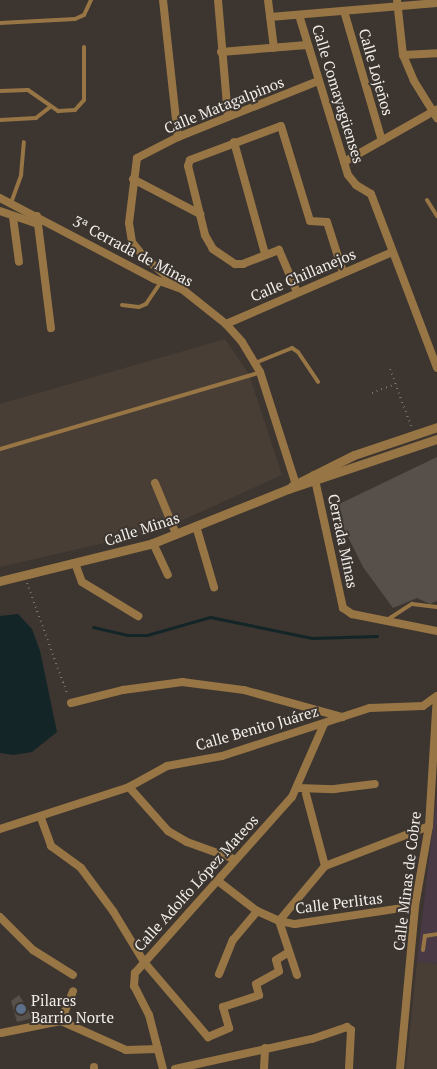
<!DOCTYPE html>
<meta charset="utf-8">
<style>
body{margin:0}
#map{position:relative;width:437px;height:1069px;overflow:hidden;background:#3c3530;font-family:"PT Serif",serif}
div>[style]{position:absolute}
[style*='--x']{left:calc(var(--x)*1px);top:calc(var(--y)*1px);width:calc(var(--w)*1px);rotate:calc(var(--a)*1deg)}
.commercial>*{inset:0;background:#483945}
.built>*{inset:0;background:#493e35}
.water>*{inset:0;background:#132527}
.stream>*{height:3px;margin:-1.5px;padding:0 1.5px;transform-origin:1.5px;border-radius:1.5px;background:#132527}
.building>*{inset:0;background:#57504a}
.path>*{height:2px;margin-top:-1px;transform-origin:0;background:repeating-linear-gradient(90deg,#7c7671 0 1px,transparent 0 5px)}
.service>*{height:4px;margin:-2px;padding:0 2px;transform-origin:2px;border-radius:2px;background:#977544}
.minor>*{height:8px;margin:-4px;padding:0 4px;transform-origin:4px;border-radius:4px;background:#977544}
.tertiary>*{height:9px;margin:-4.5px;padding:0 4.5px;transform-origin:4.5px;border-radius:4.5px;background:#977544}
.dots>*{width:14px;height:14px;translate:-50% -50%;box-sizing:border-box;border:2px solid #3c3530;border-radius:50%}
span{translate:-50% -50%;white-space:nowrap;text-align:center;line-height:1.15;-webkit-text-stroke:4px #3c3530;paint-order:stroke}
.street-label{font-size:15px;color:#f2eeea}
.poi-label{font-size:15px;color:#f2eeea}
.left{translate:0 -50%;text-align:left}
</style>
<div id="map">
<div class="commercial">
<i style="clip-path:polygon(437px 791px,437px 964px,417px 962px)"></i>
</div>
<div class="built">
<i style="clip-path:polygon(225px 339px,249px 374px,282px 475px,161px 530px,0 567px,0 404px)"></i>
<i style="clip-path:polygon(417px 962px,437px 964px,437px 1069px,406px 1069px)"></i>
</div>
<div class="water">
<i style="clip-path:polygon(18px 614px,32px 629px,40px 651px,57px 732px,32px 752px,13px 755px,0 753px,0 616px)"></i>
</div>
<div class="stream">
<i style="--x:93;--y:627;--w:35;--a:13"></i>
<i style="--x:127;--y:635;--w:20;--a:0"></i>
<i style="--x:147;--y:635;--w:66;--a:-15.9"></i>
<i style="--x:210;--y:617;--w:104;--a:11.6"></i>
<i style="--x:312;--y:638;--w:65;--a:-1.8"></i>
</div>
<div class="building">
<i style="clip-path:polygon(437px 457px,437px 601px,430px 604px,417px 598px,393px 608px,363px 567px,333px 507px)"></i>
<i style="clip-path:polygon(19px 995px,33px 1018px,17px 1022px,11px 1001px)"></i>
</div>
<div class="path">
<i style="--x:390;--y:369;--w:61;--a:69.8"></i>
<i style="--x:372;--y:393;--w:26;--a:-21"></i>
<i style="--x:27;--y:583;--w:120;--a:70.1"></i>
</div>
<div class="service">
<i style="--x:0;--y:23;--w:75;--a:-3.1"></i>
<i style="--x:75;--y:19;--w:10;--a:-24"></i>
<i style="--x:84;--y:15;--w:17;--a:-65"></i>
<i style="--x:0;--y:91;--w:28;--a:-2"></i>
<i style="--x:28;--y:90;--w:37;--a:35"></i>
<i style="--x:58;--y:111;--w:17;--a:-3"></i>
<i style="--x:75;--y:110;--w:13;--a:-48"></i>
<i style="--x:84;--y:100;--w:53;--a:-90"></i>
<i style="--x:0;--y:120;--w:36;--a:-3"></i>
<i style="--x:36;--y:118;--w:18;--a:-38"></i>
<i style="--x:427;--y:200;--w:19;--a:58"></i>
<i style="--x:11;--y:203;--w:30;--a:-70"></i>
<i style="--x:21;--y:175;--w:33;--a:-85"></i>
<i style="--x:122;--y:305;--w:17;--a:7"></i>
<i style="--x:139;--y:307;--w:8;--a:-23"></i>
<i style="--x:146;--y:304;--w:27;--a:-56"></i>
<i style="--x:255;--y:363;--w:40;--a:-22"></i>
<i style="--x:292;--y:348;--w:7;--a:34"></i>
<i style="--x:298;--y:352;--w:36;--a:56"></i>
<i style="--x:0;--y:449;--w:270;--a:-16.4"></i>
<i style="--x:387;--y:620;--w:30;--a:-33"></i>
<i style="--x:412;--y:604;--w:25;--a:7"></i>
<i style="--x:423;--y:950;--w:14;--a:-82"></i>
<i style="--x:425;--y:936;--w:12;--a:-9"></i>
</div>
<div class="minor">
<i style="--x:163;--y:0;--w:138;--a:83.8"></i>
<i style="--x:218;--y:0;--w:116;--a:85.1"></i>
<i style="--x:268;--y:0;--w:48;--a:82.9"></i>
<i style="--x:397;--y:0;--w:55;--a:83.8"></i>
<i style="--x:403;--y:55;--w:28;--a:67"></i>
<i style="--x:414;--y:81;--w:44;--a:58.1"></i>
<i style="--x:344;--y:11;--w:135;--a:73.7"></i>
<i style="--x:299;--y:15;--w:167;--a:73"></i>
<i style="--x:348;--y:175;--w:13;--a:51"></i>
<i style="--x:356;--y:185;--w:17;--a:31"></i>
<i style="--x:371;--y:194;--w:186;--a:69.2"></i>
<i style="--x:270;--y:17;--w:168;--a:-4.8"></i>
<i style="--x:221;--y:52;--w:86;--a:-4.7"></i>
<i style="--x:403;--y:55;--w:34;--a:-3"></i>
<i style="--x:234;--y:142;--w:116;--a:74.5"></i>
<i style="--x:344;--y:162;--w:106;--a:-29.5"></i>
<i style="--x:133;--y:179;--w:76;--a:27.6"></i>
<i style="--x:0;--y:198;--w:174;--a:27.7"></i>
<i style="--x:154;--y:279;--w:30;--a:20"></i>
<i style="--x:182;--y:289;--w:56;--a:38.5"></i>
<i style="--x:226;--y:324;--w:24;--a:48"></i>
<i style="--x:242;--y:342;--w:35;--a:59"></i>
<i style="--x:260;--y:372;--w:115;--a:72.3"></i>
<i style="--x:0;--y:211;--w:40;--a:18.9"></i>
<i style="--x:37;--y:216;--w:113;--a:82.9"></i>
<i style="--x:13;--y:217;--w:45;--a:82.4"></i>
<i style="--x:179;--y:287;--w:46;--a:-139.4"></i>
<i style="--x:144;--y:257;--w:19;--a:-129"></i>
<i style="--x:132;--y:242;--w:19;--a:-99"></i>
<i style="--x:129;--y:223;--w:65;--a:-83"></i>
<i style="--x:137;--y:158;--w:46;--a:-27.1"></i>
<i style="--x:178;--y:137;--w:151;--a:-21.8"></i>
<i style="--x:297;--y:292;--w:46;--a:-113.2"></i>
<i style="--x:279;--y:250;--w:39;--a:159"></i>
<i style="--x:243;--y:264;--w:8;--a:180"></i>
<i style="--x:235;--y:264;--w:27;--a:-146"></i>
<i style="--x:213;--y:249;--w:16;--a:-120"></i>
<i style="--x:205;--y:235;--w:71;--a:-103.8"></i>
<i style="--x:188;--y:166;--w:6;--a:-72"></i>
<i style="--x:190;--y:160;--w:97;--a:-20.5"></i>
<i style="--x:281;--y:126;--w:99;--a:73"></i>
<i style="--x:310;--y:221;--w:17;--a:3"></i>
<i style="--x:327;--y:222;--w:52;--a:72.3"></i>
<i style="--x:226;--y:324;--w:181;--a:-23.4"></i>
<i style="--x:314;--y:475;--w:136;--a:77.7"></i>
<i style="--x:343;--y:608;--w:11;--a:34"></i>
<i style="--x:352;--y:614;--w:87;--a:11.3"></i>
<i style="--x:155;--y:483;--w:55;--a:67.6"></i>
<i style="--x:196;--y:526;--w:64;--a:73.6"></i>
<i style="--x:153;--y:543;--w:35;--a:65"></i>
<i style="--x:75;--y:563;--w:20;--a:70"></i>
<i style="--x:82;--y:582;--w:66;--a:31.3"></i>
<i style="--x:71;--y:703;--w:54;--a:-14"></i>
<i style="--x:123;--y:690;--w:60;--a:-7.7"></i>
<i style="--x:182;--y:682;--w:63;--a:7.4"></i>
<i style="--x:244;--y:690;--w:102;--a:15.4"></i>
<i style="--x:129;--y:787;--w:59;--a:48.4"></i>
<i style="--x:168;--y:831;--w:22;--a:30"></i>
<i style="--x:187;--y:842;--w:50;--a:19.9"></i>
<i style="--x:298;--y:788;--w:36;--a:2"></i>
<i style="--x:334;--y:789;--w:41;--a:-7"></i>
<i style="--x:306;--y:794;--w:74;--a:75.2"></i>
<i style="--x:41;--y:818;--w:30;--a:70"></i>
<i style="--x:51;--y:846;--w:37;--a:36"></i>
<i style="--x:81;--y:868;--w:54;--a:53.3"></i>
<i style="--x:113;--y:911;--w:60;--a:58.7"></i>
<i style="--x:144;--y:962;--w:99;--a:49.5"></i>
<i style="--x:208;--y:1037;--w:23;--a:-23"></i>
<i style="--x:229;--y:1028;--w:22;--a:-106"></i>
<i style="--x:223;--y:1007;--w:38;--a:-18"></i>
<i style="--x:259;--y:995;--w:11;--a:-105"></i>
<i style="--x:256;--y:984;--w:26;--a:-29"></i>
<i style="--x:279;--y:971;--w:11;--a:-105"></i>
<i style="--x:276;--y:960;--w:15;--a:-32"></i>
<i style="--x:0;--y:829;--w:136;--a:-18"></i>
<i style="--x:129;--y:787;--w:43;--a:-28.9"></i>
<i style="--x:167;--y:766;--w:56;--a:-10.3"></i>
<i style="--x:222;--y:756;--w:156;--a:-18"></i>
<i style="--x:370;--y:708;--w:53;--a:-2.2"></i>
<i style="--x:423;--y:706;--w:17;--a:-36"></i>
<i style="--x:218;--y:881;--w:49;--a:37.6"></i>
<i style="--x:257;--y:911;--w:24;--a:24"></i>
<i style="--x:279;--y:921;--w:16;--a:11"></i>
<i style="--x:295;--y:924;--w:121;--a:-8.5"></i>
<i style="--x:0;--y:917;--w:47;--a:45"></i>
<i style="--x:33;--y:950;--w:47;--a:32"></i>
<i style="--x:219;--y:974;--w:37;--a:-68"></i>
<i style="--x:233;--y:940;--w:38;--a:-50"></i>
<i style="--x:297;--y:975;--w:57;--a:-108.4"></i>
<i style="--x:279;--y:921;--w:72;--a:-50.1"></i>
<i style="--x:325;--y:866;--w:111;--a:-21"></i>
<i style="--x:61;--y:1021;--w:32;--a:-68"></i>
<i style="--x:1;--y:1033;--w:61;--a:-11.3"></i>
<i style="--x:61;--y:1021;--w:71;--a:24"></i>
<i style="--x:126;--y:1050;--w:32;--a:-2"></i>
<i style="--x:94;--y:1067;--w:2;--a:90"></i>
<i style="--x:163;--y:1069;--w:56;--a:-104.5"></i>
<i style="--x:149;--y:1015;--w:33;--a:-117"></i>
<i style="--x:134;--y:986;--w:13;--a:-86"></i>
<i style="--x:135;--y:973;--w:236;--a:-48.3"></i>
<i style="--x:292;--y:797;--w:80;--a:-66.3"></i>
<i style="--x:175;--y:1069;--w:140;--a:-12.4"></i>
<i style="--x:312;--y:1039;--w:37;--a:-19"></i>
<i style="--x:347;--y:1027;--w:5;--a:37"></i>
<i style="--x:351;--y:1030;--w:39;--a:93"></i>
<i style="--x:264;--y:1069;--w:21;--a:-87"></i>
<i style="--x:400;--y:1069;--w:164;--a:-84.7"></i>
<i style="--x:415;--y:906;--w:81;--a:-80.1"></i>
<i style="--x:429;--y:826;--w:129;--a:-86.5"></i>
</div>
<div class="tertiary">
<i style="--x:292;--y:486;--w:69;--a:-26.6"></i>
<i style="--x:354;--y:455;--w:88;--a:-18.6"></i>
<i style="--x:0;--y:581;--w:158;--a:-13.9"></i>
<i style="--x:153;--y:543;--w:145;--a:-21.8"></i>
<i style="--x:288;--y:489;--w:157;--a:-18.6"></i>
</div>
<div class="dots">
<i style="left:21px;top:1009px;background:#5c6f8a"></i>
</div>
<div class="street-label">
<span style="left:376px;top:72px;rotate:74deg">Calle Lojeños</span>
<span style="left:338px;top:94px;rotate:73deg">Calle Comayagüenses</span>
<span style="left:224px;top:105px;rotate:-22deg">Calle Matagalpinos</span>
<span style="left:133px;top:251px;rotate:28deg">3ª Cerrada de Minas</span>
<span style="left:303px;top:275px;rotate:-23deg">Calle Chillanejos</span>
<span style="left:142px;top:529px;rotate:-18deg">Calle Minas</span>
<span style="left:343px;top:541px;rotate:78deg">Cerrada Minas</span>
<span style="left:257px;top:728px;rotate:-16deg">Calle Benito Juárez</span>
<span style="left:407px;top:881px;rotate:-83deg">Calle Minas de Cobre</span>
<span style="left:196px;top:883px;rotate:-48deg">Calle Adolfo López Mateos</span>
<span style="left:339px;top:903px;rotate:-7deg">Calle Perlitas</span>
</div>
<div class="poi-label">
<span class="left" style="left:31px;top:1009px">Pilares<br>Barrio Norte</span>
</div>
</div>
